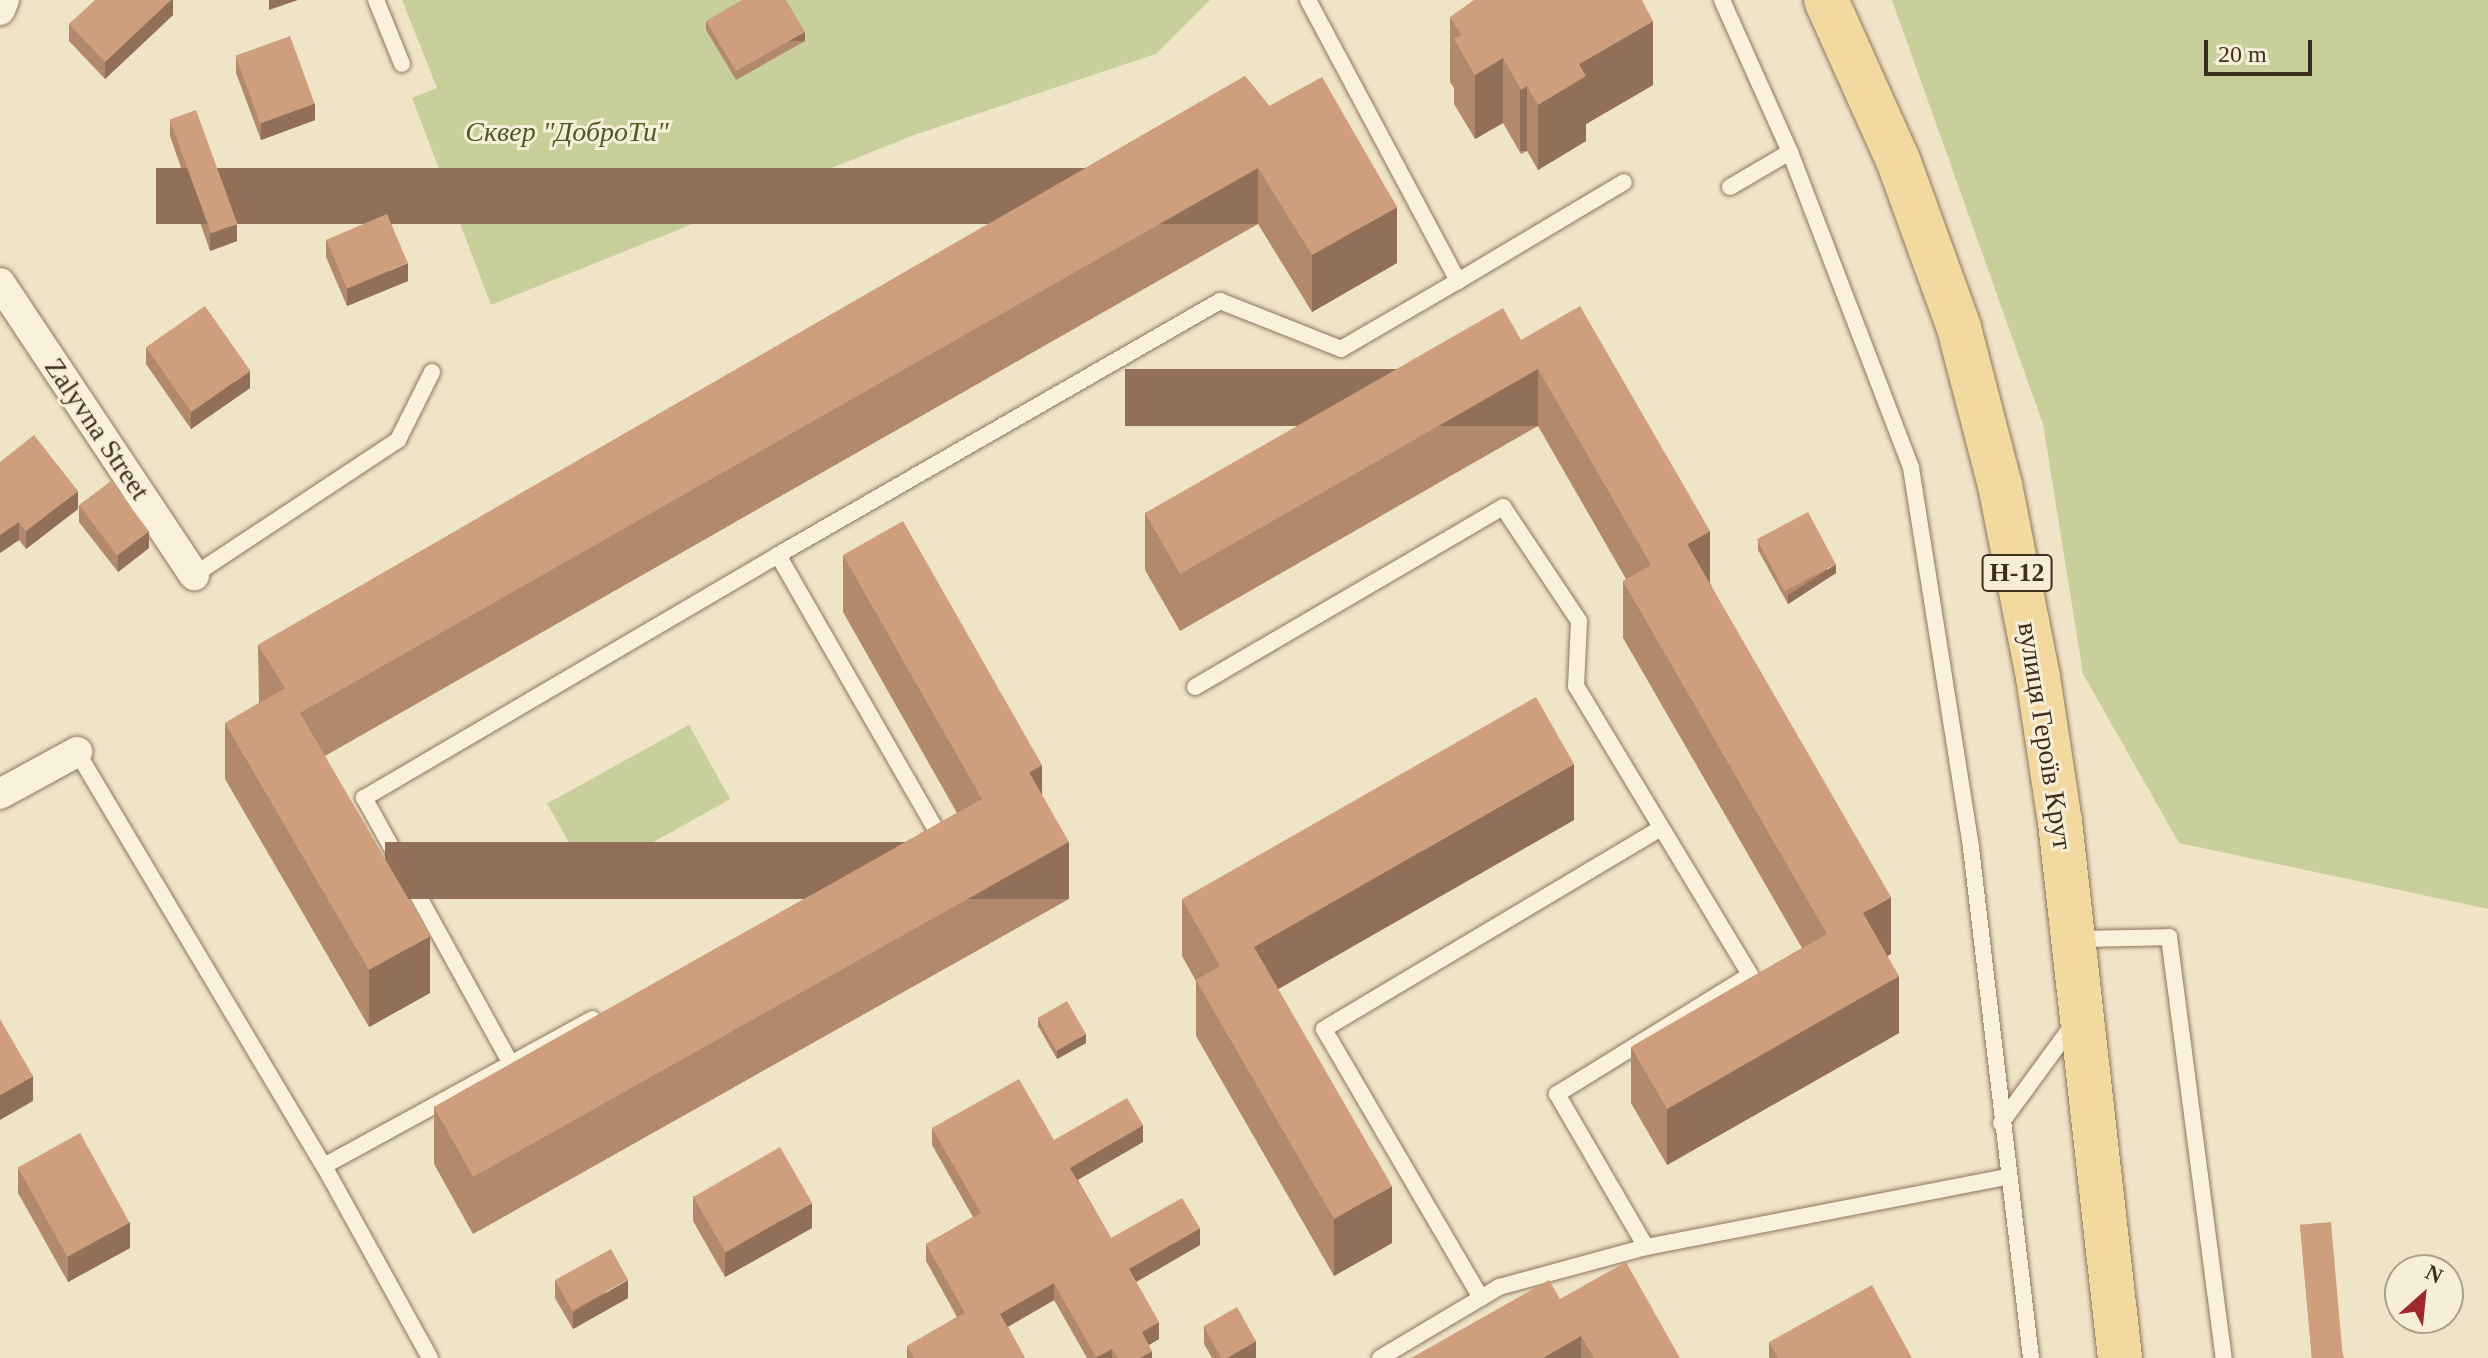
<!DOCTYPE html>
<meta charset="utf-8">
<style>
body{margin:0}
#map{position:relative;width:2488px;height:1358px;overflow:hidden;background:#f0e4c8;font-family:"Times New Roman",serif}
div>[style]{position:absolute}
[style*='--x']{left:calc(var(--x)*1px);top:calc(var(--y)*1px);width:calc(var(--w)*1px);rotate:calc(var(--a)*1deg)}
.green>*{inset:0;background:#c9cf9b;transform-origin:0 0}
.roads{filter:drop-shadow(0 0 2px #8d765c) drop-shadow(0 0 2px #8d765c)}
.service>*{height:16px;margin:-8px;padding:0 8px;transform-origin:8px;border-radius:8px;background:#faf1dc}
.minor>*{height:30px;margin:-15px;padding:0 15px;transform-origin:15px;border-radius:15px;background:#faf1dc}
.primary>*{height:44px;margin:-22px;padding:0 22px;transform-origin:22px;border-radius:22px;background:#f3d9a0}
.wall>*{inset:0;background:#b2896c}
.shaded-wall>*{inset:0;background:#916f58;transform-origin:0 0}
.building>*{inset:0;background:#cf9f7d;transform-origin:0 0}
span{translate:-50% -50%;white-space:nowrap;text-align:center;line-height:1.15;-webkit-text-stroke:6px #f7eed8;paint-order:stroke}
.shield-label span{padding:2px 6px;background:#f7eed8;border:2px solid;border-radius:6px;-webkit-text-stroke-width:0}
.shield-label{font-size:26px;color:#3d2e20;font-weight:700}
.park-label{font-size:28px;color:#4d5a26;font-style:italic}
.street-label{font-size:28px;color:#3d2e20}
.north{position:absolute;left:2384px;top:1254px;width:80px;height:80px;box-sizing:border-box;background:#f7eed8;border:2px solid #ada18e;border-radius:50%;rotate:27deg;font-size:22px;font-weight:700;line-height:32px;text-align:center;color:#3d2e20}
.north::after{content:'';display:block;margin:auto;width:28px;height:36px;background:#9e2a2b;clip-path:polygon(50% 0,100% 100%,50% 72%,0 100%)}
.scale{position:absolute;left:2204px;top:40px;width:108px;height:36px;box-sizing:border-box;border:4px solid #3d2e20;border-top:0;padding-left:10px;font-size:24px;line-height:28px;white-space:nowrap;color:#3d2e20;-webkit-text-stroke:6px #f7eed8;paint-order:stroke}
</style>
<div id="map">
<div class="green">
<i style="clip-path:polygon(402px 0,1210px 0,1156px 54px,914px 135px,491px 305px,412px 98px,437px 88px)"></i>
<i style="clip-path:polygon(1892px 0,2488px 0,2488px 909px,2179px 843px,2083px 674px,2043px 424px)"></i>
<i style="left:689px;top:725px;width:85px;height:162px;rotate:61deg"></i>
</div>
<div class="roads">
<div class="service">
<i style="--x:376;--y:0;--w:69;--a:67.9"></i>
<i style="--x:1722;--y:0;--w:167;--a:65.9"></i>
<i style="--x:1790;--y:152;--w:338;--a:69"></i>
<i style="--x:1911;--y:468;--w:385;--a:81"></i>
<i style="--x:1971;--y:848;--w:514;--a:83.29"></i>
<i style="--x:1730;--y:187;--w:69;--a:-30.3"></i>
<i style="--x:1458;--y:281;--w:193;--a:-30.8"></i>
<i style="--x:194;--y:575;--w:245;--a:-33.5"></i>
<i style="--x:398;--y:440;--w:76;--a:-63.4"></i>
<i style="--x:1195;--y:687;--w:357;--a:-30.3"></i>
<i style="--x:1503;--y:507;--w:137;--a:56.3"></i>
<i style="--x:1579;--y:621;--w:65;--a:92.6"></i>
<i style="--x:1576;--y:686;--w:337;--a:58.9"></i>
<i style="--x:1750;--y:975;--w:227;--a:148.3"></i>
<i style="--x:1557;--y:1094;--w:177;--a:59.8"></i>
<i style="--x:77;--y:752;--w:482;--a:59.2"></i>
<i style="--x:324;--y:1166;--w:219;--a:61.1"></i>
<i style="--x:931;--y:840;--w:9;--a:-32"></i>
<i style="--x:939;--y:835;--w:323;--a:-119.9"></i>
<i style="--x:778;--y:555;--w:510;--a:-29.88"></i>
<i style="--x:1220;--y:301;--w:130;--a:21.6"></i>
<i style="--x:1341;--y:349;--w:135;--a:-30.2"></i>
<i style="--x:1458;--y:281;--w:319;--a:-118.1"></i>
<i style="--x:2076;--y:939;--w:93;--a:-1.2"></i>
<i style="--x:2169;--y:937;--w:425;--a:82.6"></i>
<i style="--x:510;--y:1062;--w:302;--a:-118.9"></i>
<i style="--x:364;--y:798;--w:480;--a:-30.4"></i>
<i style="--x:2001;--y:1123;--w:125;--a:-53.8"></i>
<i style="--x:324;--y:1166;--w:306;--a:-28.7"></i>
<i style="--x:1481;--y:1298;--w:311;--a:-120.3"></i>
<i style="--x:1324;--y:1029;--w:392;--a:-30.8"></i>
<i style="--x:1380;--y:1358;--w:139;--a:-30.8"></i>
<i style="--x:1499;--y:1287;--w:152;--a:-15.2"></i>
<i style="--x:1646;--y:1247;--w:368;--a:-11"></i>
</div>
<div class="minor">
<i style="--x:0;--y:10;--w:11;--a:-68"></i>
<i style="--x:0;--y:283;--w:351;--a:56.4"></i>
<i style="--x:0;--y:794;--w:88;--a:-28.6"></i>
</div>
<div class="primary">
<i style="--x:1826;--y:0;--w:175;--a:65.8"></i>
<i style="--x:1898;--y:160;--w:179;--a:70"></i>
<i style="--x:1959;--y:328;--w:162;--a:75.4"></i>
<i style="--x:2000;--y:485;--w:196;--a:78.8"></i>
<i style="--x:2038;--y:677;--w:147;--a:81.4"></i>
<i style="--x:2060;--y:822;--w:539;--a:83.61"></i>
</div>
</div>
<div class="wall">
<i style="clip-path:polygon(173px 0,173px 15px,105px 79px,69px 41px,69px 24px)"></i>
<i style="clip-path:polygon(1450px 17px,1653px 85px,1586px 124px,1586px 141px,1538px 170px,1527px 151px,1521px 154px,1503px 123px,1475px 139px,1454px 104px,1454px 88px,1450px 82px)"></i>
<i style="clip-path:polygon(706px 21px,805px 41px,736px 80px,706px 30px)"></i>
<i style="clip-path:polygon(236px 56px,315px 120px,261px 140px,236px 73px)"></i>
<i style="clip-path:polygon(1245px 76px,1397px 263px,1312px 312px,1258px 224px,325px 756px,430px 993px,369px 1027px,225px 779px,225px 723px,259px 703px,258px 645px)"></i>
<i style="clip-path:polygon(170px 119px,237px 241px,210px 251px,170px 136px)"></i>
<i style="clip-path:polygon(326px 240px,408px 281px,347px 306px,326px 257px)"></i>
<i style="clip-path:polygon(1521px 340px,1710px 583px,1891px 954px,1887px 956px,1899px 1033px,1667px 1165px,1631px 1103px,1631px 1047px,1802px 948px,1623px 638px,1623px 581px,1626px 579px,1538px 426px,1180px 631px,1145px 570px,1145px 513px)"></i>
<i style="clip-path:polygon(146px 347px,250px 388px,191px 429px,146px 364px)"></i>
<i style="clip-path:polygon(0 462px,78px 509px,26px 549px,19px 540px,0 553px)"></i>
<i style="clip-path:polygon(79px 505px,149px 548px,118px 572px,79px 522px)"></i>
<i style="clip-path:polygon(1758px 541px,1836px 573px,1788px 604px,1758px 550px)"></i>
<i style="clip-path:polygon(843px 555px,1069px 899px,473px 1234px,434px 1164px,434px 1107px,957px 813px,843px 612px)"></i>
<i style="clip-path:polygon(1574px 820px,1278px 989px,1392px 1243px,1334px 1276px,1196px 1036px,1196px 981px,1182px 956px,1182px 899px)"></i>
<i style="clip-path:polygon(1038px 1018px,1086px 1043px,1057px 1059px,1038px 1026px)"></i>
<i style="clip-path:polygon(932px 1128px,1054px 1140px,1143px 1142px,1078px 1180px,1111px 1238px,1200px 1245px,1136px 1282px,1159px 1339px,1149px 1345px,1152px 1358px,1087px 1358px,1054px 1300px,1008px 1327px,1025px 1358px,907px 1358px,907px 1346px,957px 1317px,926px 1261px,926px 1244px,973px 1217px,932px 1145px)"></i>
<i style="clip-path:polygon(18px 1168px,130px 1248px,68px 1282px,18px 1193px)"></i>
<i style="clip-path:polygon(693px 1196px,812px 1228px,725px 1277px,693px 1221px)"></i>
<i style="clip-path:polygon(2300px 1225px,2344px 1358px,2312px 1358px)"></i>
<i style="clip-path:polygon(555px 1281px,628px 1298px,573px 1329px,555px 1298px)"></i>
<i style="clip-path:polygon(1560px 1299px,1680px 1358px,1411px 1358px)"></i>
<i style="clip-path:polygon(1204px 1326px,1256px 1358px,1212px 1358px,1204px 1344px)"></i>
<i style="clip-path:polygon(1769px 1342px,1912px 1358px,1769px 1358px)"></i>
</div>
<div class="shaded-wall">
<i style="clip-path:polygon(171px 0,173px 0,173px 15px,105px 79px,105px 62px)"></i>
<i style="clip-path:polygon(269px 0,298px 0,269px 10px)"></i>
<i style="clip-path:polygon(1653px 21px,1653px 85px,1586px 124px,1586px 141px,1538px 170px,1538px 105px,1579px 64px)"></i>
<i style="left:805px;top:32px;width:9px;height:79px;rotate:90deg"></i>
<i style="clip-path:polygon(1503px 58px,1503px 123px,1475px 139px,1475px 75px)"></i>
<i style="left:1527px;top:86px;width:65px;height:7px;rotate:90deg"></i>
<i style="clip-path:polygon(315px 103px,315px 120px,261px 140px,261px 123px)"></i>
<i style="left:1258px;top:168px;width:56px;height:1102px;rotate:90deg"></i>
<i style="clip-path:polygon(1397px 207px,1397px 263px,1312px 312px,1312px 255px)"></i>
<i style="clip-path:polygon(237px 224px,237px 241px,210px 251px,210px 233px)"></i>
<i style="clip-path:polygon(408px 263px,408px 281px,347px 306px,347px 289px)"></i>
<i style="left:1538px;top:369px;width:57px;height:413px;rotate:90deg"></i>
<i style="clip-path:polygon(250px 371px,250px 388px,191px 429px,191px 412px)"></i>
<i style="clip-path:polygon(78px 491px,78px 509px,26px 549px,26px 531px)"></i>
<i style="clip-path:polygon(19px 522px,19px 540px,0 553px,0 535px)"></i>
<i style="clip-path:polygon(149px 531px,149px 548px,118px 572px,118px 555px)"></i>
<i style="clip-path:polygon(1710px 531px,1710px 588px,1687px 544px)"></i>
<i style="clip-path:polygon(1836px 564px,1836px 573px,1788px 604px,1788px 595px)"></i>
<i style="clip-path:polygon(1574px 764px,1574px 820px,1254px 1003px,1254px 947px)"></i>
<i style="clip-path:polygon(1042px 765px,1042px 822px,1029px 772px)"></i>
<i style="left:1069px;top:842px;width:57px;height:684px;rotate:90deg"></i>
<i style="clip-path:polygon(1891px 897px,1891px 954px,1863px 970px,1863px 913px)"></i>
<i style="clip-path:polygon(430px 936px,430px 993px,369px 1027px,369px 970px)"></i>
<i style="clip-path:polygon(1899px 976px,1899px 1033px,1667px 1165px,1667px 1109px)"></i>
<i style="clip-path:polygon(1086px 1034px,1086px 1043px,1057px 1059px,1057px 1050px)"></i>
<i style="clip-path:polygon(33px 1076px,33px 1101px,0 1120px,0 1095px)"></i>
<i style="clip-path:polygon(1143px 1125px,1143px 1142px,1070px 1184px,1070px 1168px)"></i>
<i style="clip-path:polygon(1392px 1186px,1392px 1243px,1334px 1276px,1334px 1219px)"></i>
<i style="clip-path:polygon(812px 1203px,812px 1228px,725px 1277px,725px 1252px)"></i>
<i style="clip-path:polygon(130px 1222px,130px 1248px,68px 1282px,68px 1257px)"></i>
<i style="clip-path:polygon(1200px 1228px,1200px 1245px,1129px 1286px,1129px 1269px)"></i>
<i style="clip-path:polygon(628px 1280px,628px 1298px,573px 1329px,573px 1312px)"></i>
<i style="clip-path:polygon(1054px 1283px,1054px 1300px,1000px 1331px,1000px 1314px)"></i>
<i style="clip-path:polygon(1159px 1322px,1159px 1339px,1142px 1349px,1142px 1332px)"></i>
<i style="clip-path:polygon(1581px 1336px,1581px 1358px,1543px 1358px)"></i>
<i style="clip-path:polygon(1256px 1341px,1256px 1358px,1227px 1358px)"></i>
<i style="clip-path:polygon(1112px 1349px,1112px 1358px,1096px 1358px)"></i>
<i style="clip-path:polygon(1152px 1351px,1152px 1358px,1140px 1358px)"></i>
</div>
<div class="building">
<i style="clip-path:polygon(95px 0,171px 0,105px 62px,69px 24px)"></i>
<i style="clip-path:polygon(742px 0,786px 0,805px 32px,736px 71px,706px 21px)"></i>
<i style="clip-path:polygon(1474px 0,1642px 0,1653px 21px,1579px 64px,1586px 76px,1538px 105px,1527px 86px,1521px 90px,1503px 58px,1475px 75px,1454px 39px,1461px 35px,1450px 17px)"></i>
<i style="left:290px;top:36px;width:72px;height:58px;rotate:70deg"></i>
<i style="clip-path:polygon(1245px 76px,1269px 106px,1322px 77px,1397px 207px,1312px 255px,1258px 168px,300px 713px,430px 936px,369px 970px,225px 723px,285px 688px,258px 645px)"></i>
<i style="left:196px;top:110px;width:121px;height:28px;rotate:70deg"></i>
<i style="left:387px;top:214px;width:53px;height:66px;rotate:67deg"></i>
<i style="left:205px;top:306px;width:79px;height:72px;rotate:55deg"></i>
<i style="clip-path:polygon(1580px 306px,1710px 531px,1687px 544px,1891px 897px,1863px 913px,1899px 976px,1667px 1109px,1631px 1047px,1827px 934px,1623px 581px,1651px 565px,1538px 369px,1180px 574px,1145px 513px,1503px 308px,1521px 340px)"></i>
<i style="clip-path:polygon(34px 435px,78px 491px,26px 531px,19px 522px,0 535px,0 462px)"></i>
<i style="left:111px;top:481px;width:63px;height:40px;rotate:53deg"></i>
<i style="left:1808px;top:512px;width:59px;height:58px;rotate:62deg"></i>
<i style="clip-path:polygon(903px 521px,1042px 765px,1029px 772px,1069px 842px,473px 1177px,434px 1107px,982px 799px,843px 555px)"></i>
<i style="clip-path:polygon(1536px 697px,1574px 764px,1254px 947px,1392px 1186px,1334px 1219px,1196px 980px,1220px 966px,1182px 899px)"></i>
<i style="left:1067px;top:1001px;width:38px;height:34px;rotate:60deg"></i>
<i style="clip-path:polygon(0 1019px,33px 1076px,0 1095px)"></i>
<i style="clip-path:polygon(1019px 1079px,1054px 1140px,1127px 1098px,1143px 1125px,1070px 1168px,1111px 1238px,1182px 1198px,1200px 1228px,1129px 1269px,1159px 1322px,1142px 1332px,1152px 1351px,1140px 1358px,1118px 1358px,1112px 1349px,1096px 1357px,1054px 1283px,1000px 1314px,1025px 1358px,914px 1358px,907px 1346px,965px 1313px,926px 1244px,981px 1213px,932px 1128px)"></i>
<i style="left:80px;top:1133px;width:102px;height:71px;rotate:61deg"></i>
<i style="left:780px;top:1147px;width:64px;height:100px;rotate:60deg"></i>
<i style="left:2331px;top:1222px;width:137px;height:31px;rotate:85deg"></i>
<i style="left:611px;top:1249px;width:35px;height:64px;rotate:61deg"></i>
<i style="clip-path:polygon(1626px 1262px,1680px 1358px,1594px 1358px,1581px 1336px,1543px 1358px,1411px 1358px,1549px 1280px,1560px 1299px)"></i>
<i style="clip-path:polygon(1872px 1285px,1912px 1358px,1778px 1358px,1769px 1342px)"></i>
<i style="clip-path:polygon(1237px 1307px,1256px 1341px,1227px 1358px,1221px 1358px,1204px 1326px)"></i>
</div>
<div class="shield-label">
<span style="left:2017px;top:573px">Н-12</span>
</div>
<div class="park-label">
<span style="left:567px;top:132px">Сквер "ДоброТи"</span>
</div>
<div class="street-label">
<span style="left:97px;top:429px;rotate:56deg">Zalyvna Street</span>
<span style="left:2045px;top:736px;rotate:81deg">вулиця Героїв Крут</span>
</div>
<div class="north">N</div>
<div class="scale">20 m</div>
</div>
